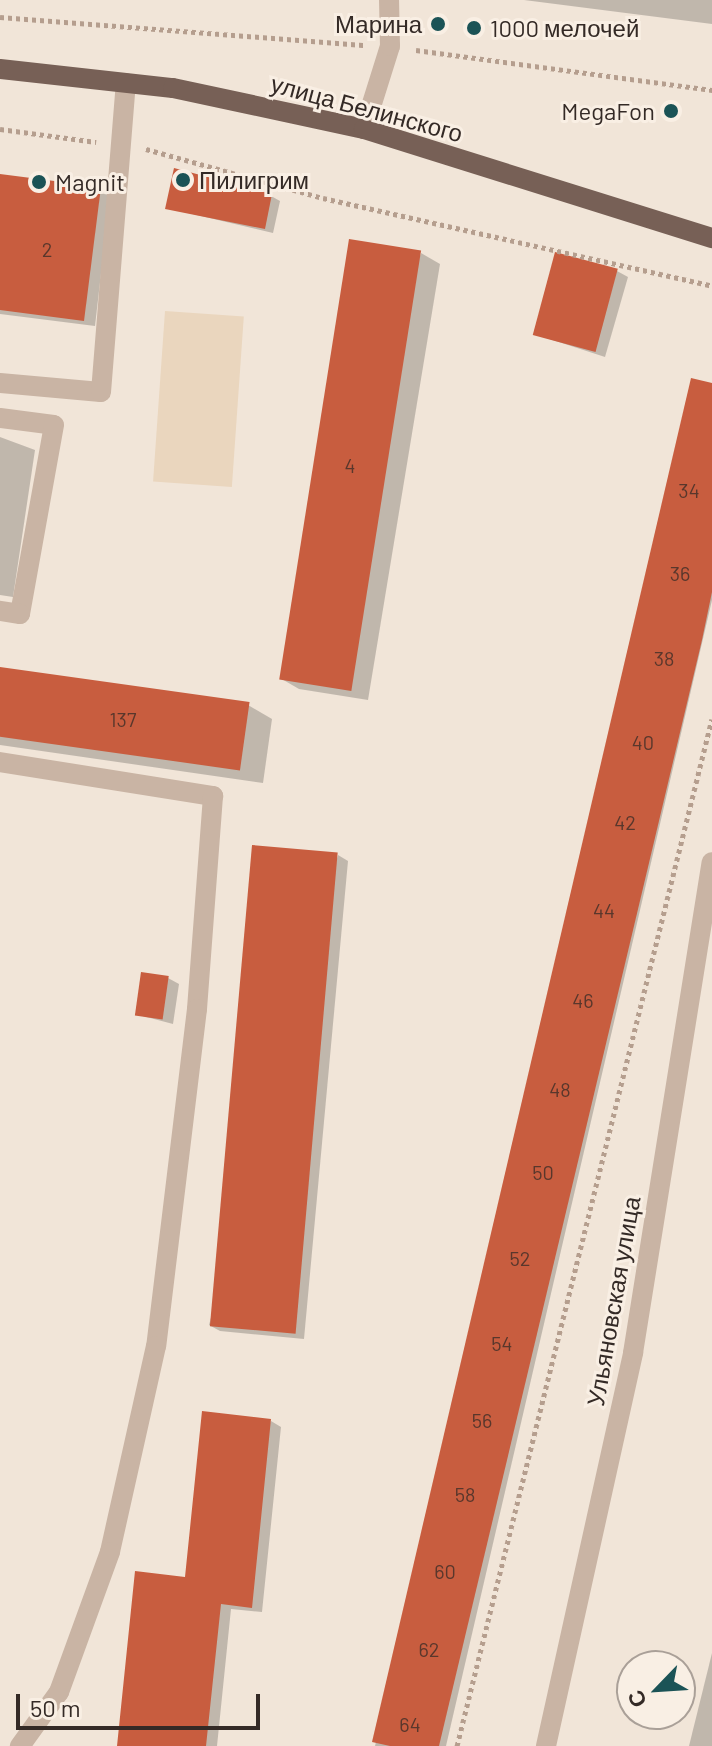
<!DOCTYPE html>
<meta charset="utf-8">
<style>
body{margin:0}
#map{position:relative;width:712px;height:1746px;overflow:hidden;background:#f1e5d8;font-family:Barlow,sans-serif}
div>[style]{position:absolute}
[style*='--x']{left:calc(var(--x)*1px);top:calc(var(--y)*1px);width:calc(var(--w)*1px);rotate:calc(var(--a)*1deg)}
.plaza>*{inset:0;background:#ead6be;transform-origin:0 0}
.shadow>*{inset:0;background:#0003}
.building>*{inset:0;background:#c85d3f;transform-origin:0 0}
.path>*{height:5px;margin-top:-2.5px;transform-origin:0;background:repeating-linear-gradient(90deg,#b59e8e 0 4px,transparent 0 8px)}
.minor>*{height:20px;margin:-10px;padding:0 10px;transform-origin:10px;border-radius:10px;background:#c9b4a4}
.major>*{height:20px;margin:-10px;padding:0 10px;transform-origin:10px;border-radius:10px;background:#776056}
.dots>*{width:22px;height:22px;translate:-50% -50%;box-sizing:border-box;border:4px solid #f9efe4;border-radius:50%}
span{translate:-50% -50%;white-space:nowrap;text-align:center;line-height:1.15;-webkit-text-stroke:6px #f9efe4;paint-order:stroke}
.number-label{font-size:20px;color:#59372c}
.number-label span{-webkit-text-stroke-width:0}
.poi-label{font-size:24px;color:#342a26}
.right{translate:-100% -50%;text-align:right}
.left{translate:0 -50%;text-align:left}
.street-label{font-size:24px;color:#342a26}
.north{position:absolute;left:616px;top:1650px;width:80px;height:80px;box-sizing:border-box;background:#f9efe4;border:2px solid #aaa098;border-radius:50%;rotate:245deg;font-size:22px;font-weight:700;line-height:32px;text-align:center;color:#342a26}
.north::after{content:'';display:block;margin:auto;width:28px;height:36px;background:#1b5356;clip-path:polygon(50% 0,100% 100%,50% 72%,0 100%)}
.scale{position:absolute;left:16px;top:1694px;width:244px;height:36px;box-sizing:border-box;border:4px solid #342a26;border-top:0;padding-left:10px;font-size:24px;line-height:28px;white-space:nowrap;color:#342a26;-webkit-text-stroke:6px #f9efe4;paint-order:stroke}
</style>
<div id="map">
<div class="plaza">
<i style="left:165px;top:311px;width:79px;height:171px;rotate:4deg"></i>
</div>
<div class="shadow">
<i style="clip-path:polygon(524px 0,712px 0,712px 24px)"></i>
<i style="clip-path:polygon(0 176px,110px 195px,95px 326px,0 314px)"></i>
<i style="clip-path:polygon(271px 196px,280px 201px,273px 233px,167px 208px)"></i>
<i style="clip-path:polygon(421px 253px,440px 264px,368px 700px,299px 689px,280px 678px)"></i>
<i style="clip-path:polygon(617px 271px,628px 277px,605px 357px,534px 334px)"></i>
<i style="clip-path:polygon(692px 381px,712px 385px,712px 600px,446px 1746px,375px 1746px)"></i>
<i style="clip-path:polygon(0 437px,35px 450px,13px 597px,0 595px)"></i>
<i style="clip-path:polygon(0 669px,248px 705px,272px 719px,263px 783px,0 745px)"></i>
<i style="clip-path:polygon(338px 855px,348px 861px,304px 1339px,220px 1331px,209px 1325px)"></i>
<i style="clip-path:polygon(168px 978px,179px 984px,173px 1024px,135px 1014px)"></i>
<i style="clip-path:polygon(271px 1421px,281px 1427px,262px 1612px,231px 1609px,217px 1746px,119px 1746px,187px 1579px)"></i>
<i style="clip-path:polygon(712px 1653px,712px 1746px,689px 1746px)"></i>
</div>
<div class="building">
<i style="clip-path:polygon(174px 168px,272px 194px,265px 229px,165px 209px)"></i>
<i style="clip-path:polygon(0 174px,101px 187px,84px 321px,0 310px)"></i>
<i style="left:349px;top:239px;width:73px;height:446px;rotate:9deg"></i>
<i style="left:555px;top:252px;width:65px;height:86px;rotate:15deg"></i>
<i style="clip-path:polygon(691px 378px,712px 383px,712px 592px,702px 640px,439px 1746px,390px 1746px,372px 1742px)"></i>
<i style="left:0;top:667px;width:252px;height:69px;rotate:8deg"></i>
<i style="left:252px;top:845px;width:86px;height:483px;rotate:5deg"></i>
<i style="left:141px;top:972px;width:28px;height:44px;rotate:8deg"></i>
<i style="clip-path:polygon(202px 1411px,271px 1419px,252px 1608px,221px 1604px,206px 1746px,117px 1746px,135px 1571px,185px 1577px)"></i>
</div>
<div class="path">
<i style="--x:0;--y:17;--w:367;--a:4.4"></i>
<i style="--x:416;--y:50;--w:299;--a:7.7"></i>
<i style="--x:0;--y:129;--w:97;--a:7.7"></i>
<i style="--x:146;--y:149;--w:184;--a:15.5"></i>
<i style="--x:323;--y:198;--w:399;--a:12.7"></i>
<i style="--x:457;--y:1746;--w:1058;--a:-76.06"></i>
</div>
<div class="minor">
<i style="--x:364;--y:129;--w:87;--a:-72.6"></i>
<i style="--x:390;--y:46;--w:46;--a:-91.2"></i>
<i style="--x:0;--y:383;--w:101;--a:5.1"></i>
<i style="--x:101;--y:392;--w:310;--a:-85.4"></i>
<i style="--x:0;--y:418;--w:54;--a:7.4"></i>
<i style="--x:54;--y:425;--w:192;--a:100.2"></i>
<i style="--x:20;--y:614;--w:20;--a:-171"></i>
<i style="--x:0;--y:762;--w:216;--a:9.1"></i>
<i style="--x:213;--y:796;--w:214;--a:94.3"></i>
<i style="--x:197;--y:1009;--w:339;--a:96.9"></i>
<i style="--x:156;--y:1346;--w:211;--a:102.6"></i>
<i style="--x:110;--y:1552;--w:149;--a:110"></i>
<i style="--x:59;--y:1692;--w:67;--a:125.8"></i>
<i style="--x:546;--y:1746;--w:403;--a:-77.5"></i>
<i style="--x:633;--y:1353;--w:497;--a:-80.9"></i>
</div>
<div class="major">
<i style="--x:0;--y:69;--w:174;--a:6.3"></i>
<i style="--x:173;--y:88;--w:195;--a:12.1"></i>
<i style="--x:364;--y:129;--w:365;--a:17.4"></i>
</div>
<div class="dots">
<i style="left:438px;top:24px;background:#1b5356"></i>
<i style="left:474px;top:28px;background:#1b5356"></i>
<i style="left:671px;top:111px;background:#1b5356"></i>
<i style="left:183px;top:180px;background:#1b5356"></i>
<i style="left:39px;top:182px;background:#1b5356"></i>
</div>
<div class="number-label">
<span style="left:47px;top:249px">2</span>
<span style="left:350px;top:465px">4</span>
<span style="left:689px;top:490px">34</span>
<span style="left:680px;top:573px">36</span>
<span style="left:664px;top:658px">38</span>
<span style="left:123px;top:719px">137</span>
<span style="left:643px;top:742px">40</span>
<span style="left:625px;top:822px">42</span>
<span style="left:604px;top:910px">44</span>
<span style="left:583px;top:1000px">46</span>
<span style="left:560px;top:1089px">48</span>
<span style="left:543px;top:1172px">50</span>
<span style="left:520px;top:1258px">52</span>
<span style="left:502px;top:1343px">54</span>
<span style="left:482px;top:1420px">56</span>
<span style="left:465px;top:1494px">58</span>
<span style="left:445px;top:1571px">60</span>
<span style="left:429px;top:1649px">62</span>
<span style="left:410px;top:1724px">64</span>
</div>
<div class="poi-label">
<span class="right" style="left:422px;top:24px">Марина</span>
<span class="left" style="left:490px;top:28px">1000 мелочей</span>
<span class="right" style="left:655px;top:111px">MegaFon</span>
<span class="left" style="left:199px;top:180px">Пилигрим</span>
<span class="left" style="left:55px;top:182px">Magnit</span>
</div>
<div class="street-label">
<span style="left:367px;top:108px;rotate:15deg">улица Белинского</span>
<span style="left:613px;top:1301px;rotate:-80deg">Ульяновская улица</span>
</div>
<div class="north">С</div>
<div class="scale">50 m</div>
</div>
